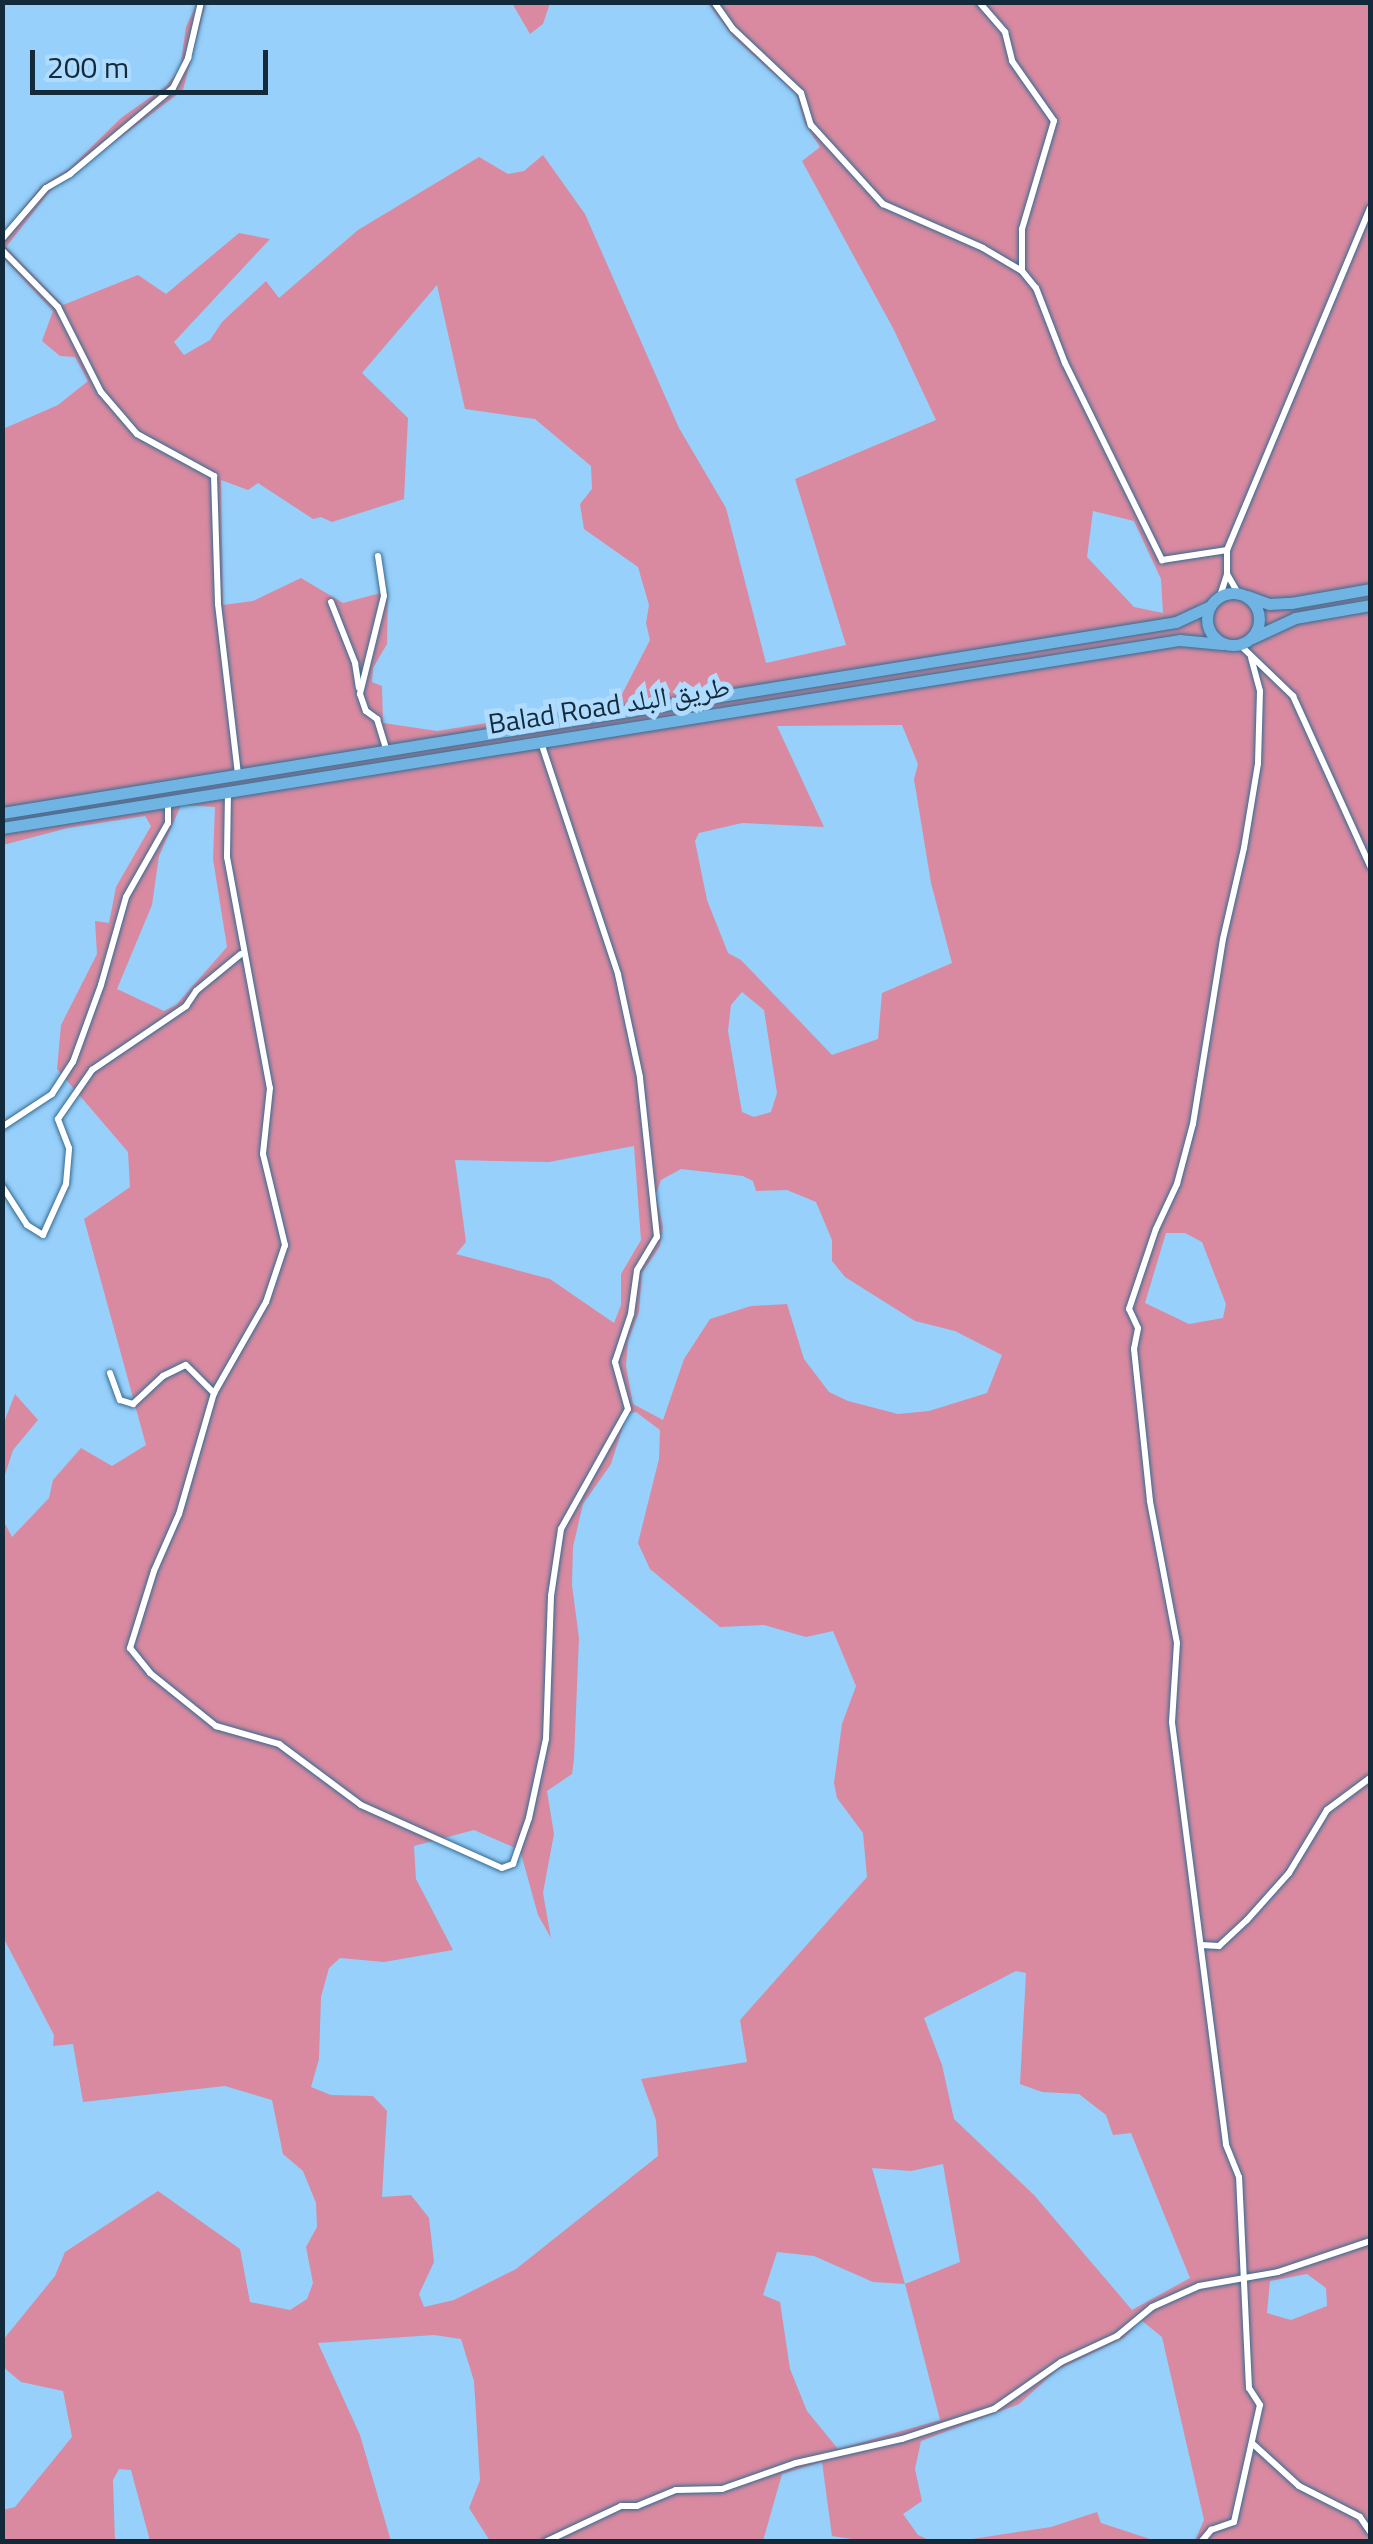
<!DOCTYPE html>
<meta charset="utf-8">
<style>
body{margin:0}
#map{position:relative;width:1373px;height:2544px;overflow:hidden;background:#97d0fa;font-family:"Titillium Web","Noto Naskh Arabic",sans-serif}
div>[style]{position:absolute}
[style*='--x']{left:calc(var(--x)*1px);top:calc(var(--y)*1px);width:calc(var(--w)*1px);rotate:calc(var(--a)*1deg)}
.green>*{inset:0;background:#d98aa0}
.roads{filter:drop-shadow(0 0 2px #346a90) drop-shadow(0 0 2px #346a90)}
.minor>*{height:6px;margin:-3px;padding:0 3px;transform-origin:3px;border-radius:3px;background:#fff}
.trunk>*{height:11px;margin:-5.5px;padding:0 5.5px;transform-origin:5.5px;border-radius:5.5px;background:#6fb4e3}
.trunk>.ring{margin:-5.5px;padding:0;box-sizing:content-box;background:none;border:11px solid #6fb4e3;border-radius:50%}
span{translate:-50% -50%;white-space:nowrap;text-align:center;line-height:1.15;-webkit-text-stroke:10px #afdcfe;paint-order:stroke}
.street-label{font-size:28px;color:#132a3a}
.frame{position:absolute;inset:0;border:5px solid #132a3a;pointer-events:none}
.scale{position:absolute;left:30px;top:50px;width:238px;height:45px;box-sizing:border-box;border:5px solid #132a3a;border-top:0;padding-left:12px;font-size:30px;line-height:35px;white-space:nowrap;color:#132a3a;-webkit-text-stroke:8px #afdcfe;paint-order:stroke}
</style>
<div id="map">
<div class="green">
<i style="clip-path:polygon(evenodd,197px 3px,206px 3px,183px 90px,51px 190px,6px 247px,63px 305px,138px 275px,166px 294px,239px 233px,270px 239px,174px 342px,184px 355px,210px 340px,222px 322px,266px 281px,279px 298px,358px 230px,479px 157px,508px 174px,524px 171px,543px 155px,585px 214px,679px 428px,726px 508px,766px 663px,846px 645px,795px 479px,936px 420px,894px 330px,802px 161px,820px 147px,805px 124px,796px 94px,733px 37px,708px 3px,1370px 3px,1370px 2541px,1195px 2541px,1204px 2520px,1162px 2337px,1141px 2320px,1124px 2338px,1057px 2370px,1019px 2404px,921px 2441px,915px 2469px,922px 2501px,903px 2514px,918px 2535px,931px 2541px,865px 2541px,832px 2536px,822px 2462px,782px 2474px,763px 2541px,490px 2541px,469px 2508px,480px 2480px,474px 2381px,461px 2339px,434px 2335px,318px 2343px,360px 2435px,391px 2541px,150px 2541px,131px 2470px,119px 2469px,113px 2480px,115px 2541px,3px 2541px,3px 2510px,15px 2507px,72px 2437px,63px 2391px,21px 2382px,2px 2366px,3px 2340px,55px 2276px,65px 2252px,158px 2191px,240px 2249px,250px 2302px,290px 2310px,307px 2299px,313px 2283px,306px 2247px,317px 2227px,316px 2203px,303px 2171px,283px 2154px,272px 2100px,225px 2086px,83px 2102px,73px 2044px,53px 2046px,54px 2035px,3px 1937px,2px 1518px,12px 1537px,49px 1498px,53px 1480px,81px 1448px,112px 1466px,146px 1445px,84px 1219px,130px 1187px,128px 1152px,57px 1069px,61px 1025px,97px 954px,95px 921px,109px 923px,116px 887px,151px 826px,145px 816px,68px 828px,3px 845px,3px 429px,58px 405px,88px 381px,75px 357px,60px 356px,42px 341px,53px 311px,3px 258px,3px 233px,41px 186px,70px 168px,121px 118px,166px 86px,180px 69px,186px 27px,197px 3px,437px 285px,465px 409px,535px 419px,591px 466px,592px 489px,580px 504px,584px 529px,638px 567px,649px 605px,646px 623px,650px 640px,618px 702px,437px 731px,383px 723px,382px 686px,372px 682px,373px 668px,387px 644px,388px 591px,343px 603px,301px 578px,253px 601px,223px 605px,221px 480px,248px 490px,258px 483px,313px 519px,321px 517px,332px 522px,404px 499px,408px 418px,362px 373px,437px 285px,197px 3px,1093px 511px,1134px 521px,1161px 579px,1163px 613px,1134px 607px,1087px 557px,1093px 511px,197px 3px,902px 725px,918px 764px,914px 779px,931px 883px,952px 963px,882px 993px,878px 1039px,832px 1055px,741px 960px,728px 953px,707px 900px,695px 841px,699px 833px,742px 823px,824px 827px,777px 726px,902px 725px,197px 3px,181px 805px,215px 807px,213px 859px,227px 947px,176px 1005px,164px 1011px,117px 989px,152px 905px,159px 856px,181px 805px,197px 3px,742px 992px,764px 1010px,777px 1093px,771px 1112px,754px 1117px,742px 1112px,728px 1031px,731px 1005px,742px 992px,197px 3px,634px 1146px,641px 1240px,621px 1274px,621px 1305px,614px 1323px,550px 1279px,456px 1254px,466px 1242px,455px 1160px,549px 1162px,634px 1146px,197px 3px,681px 1169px,743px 1176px,753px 1181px,756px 1191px,787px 1190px,816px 1202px,832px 1240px,832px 1261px,845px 1277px,915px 1321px,955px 1331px,1002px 1355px,987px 1393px,929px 1411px,898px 1414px,848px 1401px,829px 1392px,804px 1359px,787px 1304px,751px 1306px,710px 1319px,684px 1359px,663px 1420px,633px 1404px,626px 1366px,628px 1341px,639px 1312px,642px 1273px,660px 1246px,663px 1227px,656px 1194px,661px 1180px,681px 1169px,197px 3px,1166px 1233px,1185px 1233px,1202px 1242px,1226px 1304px,1223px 1318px,1189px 1324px,1145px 1303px,1166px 1233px,197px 3px,636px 1412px,660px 1430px,659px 1459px,638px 1543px,650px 1569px,720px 1627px,764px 1625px,806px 1637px,833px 1631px,856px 1686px,842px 1724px,834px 1783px,837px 1798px,863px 1833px,867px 1877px,740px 2020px,747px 2062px,641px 2079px,656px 2120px,658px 2156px,516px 2269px,454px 2300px,424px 2307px,419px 2294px,434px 2262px,429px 2218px,411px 2195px,382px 2197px,387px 2111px,373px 2096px,331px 2095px,311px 2087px,319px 2059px,321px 1997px,329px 1968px,340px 1958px,384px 1962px,453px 1950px,416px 1879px,414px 1846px,474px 1830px,520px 1850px,538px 1915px,551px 1938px,543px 1893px,554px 1834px,547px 1791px,572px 1774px,574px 1759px,579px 1638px,572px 1585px,573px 1547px,583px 1504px,611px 1464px,627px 1414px,636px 1412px,197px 3px,1016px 1971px,1026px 1973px,1020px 2084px,1042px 2092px,1079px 2094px,1106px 2115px,1113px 2135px,1131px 2133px,1190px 2278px,1132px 2310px,1034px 2195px,954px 2119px,942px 2065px,924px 2018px,1016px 1971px,197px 3px,943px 2164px,960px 2262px,905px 2284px,872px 2168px,911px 2171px,943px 2164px,197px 3px,777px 2252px,814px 2256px,873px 2282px,905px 2284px,940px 2420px,838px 2449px,807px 2411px,790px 2369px,780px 2302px,763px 2295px,777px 2252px,197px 3px,1307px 2274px,1326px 2288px,1327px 2306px,1291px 2320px,1267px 2313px,1270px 2281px,1307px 2274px)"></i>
<i style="clip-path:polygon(512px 3px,550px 3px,543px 24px,530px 34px)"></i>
<i style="clip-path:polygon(15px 1394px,38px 1420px,13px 1450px,3px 1481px,3px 1425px)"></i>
<i style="clip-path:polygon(1097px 2512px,1101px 2523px,1156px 2541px,959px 2541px,1051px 2527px)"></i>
</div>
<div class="roads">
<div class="minor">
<i style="--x:714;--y:2;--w:33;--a:55"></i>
<i style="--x:733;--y:29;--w:93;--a:43.3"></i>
<i style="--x:801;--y:93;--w:34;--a:73"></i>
<i style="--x:811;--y:125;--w:107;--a:47.7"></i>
<i style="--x:883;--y:204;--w:109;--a:23.7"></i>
<i style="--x:983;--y:248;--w:45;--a:30.5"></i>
<i style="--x:1022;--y:271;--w:22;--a:51"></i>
<i style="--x:1036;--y:288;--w:80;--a:68.9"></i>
<i style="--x:1065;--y:363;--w:220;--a:63.8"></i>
<i style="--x:1162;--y:560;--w:66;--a:-8.7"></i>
<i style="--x:979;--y:2;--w:40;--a:49"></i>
<i style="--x:1005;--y:32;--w:30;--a:76"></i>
<i style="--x:1012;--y:61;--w:73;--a:55"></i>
<i style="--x:1054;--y:121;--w:113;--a:106.5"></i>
<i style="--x:1022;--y:229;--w:41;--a:90"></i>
<i style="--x:2;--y:239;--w:67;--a:-49.2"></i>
<i style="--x:46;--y:188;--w:28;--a:-30"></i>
<i style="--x:70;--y:174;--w:134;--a:-39.9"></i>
<i style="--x:173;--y:88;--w:34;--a:-63"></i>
<i style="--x:188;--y:58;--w:57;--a:-76.9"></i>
<i style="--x:2;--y:250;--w:80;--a:45.5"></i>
<i style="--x:58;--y:307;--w:95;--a:63.2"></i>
<i style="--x:101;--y:392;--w:55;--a:49.4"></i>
<i style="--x:137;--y:434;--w:88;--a:28.6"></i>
<i style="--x:214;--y:476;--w:128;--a:88.2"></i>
<i style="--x:218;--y:604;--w:171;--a:83.3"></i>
<i style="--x:378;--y:556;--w:40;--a:81.5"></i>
<i style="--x:384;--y:596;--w:101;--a:103.8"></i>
<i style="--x:360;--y:694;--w:18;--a:71"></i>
<i style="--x:366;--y:711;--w:14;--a:36"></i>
<i style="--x:377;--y:719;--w:31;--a:73"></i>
<i style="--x:1227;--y:574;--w:24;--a:-90"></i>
<i style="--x:1227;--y:550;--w:371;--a:-67.3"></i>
<i style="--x:1220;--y:596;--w:23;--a:-72"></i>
<i style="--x:1227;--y:574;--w:22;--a:60"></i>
<i style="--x:331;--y:602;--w:66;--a:68.5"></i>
<i style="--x:355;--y:663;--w:25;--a:81"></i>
<i style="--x:1240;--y:645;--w:74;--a:43.9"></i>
<i style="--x:1293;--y:696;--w:187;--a:65.6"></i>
<i style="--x:228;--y:792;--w:65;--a:90.9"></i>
<i style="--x:227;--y:857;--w:235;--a:79.5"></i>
<i style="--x:270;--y:1088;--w:66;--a:96.1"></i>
<i style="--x:263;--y:1154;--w:94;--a:76.4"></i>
<i style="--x:285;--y:1245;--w:60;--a:108.4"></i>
<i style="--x:266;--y:1302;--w:105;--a:119.7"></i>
<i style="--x:214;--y:1393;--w:126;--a:106.1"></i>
<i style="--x:179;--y:1514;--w:62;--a:113.7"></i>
<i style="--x:154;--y:1571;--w:81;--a:107.3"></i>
<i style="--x:130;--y:1648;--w:32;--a:51"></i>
<i style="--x:150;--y:1673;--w:85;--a:38.8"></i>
<i style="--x:216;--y:1726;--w:66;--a:15.9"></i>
<i style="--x:279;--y:1744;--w:102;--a:36.6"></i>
<i style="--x:361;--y:1805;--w:154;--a:24.1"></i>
<i style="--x:502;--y:1868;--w:12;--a:-20"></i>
<i style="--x:513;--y:1864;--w:49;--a:-70.8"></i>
<i style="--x:529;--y:1818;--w:81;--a:-77.9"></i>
<i style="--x:546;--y:1739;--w:143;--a:-88"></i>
<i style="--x:551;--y:1596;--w:68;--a:-81.5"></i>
<i style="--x:561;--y:1529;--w:137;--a:-60.8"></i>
<i style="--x:628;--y:1409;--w:49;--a:-105.5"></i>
<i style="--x:615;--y:1362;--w:51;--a:-71.6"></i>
<i style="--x:631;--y:1314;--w:44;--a:-82.2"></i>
<i style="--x:637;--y:1270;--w:39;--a:-59"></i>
<i style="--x:657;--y:1237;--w:161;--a:-96.1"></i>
<i style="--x:640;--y:1077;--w:105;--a:-102.1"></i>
<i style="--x:618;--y:974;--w:243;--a:-108.4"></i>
<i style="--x:2;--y:1127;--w:60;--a:-33.4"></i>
<i style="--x:52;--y:1094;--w:38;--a:-57"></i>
<i style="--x:73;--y:1062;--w:82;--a:-70"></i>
<i style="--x:101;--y:985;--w:91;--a:-74.1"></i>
<i style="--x:126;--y:897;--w:85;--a:-60.4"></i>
<i style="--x:168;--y:823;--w:21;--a:-90"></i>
<i style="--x:2;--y:1186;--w:46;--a:57.3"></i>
<i style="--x:27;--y:1225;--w:19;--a:32"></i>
<i style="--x:43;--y:1235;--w:56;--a:-65.7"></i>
<i style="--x:66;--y:1184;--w:36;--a:-85"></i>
<i style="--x:69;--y:1148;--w:31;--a:-111"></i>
<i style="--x:58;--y:1119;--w:60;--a:-55.2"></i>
<i style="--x:92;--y:1070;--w:114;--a:-34.2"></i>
<i style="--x:186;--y:1006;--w:18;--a:-56"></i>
<i style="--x:196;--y:991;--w:58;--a:-39.4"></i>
<i style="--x:110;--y:1373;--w:29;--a:70"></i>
<i style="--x:120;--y:1400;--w:14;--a:17"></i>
<i style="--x:133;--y:1404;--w:41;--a:-43"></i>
<i style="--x:163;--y:1376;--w:25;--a:-26"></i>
<i style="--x:186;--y:1365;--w:40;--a:45"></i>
<i style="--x:1201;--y:1945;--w:18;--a:3"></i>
<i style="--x:1219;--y:1946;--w:38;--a:-43"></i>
<i style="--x:1247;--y:1920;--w:63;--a:-48.2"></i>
<i style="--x:1289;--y:1873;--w:74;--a:-58.9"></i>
<i style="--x:1327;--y:1810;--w:54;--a:-36.7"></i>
<i style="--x:1253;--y:2444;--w:62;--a:42.4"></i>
<i style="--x:1299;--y:2486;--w:68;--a:26.9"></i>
<i style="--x:1360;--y:2517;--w:18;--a:56"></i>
<i style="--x:545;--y:2542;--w:84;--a:-25.3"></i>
<i style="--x:621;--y:2506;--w:16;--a:0"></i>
<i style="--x:637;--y:2506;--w:42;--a:-22.3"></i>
<i style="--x:676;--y:2490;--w:46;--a:-1.2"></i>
<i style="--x:722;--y:2489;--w:78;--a:-19.4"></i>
<i style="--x:796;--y:2463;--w:109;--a:-12.8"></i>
<i style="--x:902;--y:2439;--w:97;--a:-18.1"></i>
<i style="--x:994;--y:2409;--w:82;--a:-35"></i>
<i style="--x:1061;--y:2362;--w:62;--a:-24.9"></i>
<i style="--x:1117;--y:2336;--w:45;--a:-39.6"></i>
<i style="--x:1152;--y:2307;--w:51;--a:-24.1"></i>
<i style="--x:1199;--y:2286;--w:80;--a:-10"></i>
<i style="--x:1278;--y:2272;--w:97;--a:-18.6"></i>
<i style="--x:1201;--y:2542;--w:16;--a:-50"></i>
<i style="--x:1211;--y:2530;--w:24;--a:-19"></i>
<i style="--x:1234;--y:2522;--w:120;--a:-77.5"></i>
<i style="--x:1260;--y:2405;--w:20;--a:-123"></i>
<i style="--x:1249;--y:2388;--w:211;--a:-92.7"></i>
<i style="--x:1239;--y:2177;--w:35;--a:-112"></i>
<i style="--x:1226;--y:2144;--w:425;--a:-97.3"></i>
<i style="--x:1172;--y:1722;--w:79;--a:-86.4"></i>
<i style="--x:1177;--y:1643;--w:145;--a:-100.8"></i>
<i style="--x:1150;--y:1501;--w:153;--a:-96"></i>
<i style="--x:1134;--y:1349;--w:21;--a:-79"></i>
<i style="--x:1138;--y:1328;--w:21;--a:-115"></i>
<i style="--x:1129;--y:1309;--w:84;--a:-71.4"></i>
<i style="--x:1156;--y:1229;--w:50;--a:-65"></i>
<i style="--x:1177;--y:1184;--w:62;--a:-75.1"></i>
<i style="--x:1193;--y:1124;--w:187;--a:-80.8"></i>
<i style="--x:1223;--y:939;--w:93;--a:-77"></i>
<i style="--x:1244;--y:848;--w:86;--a:-80.6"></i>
<i style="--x:1258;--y:763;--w:72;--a:-88.4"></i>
<i style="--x:1260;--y:691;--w:34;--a:-105"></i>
</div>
<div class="trunk">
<i class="ring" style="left:1207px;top:593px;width:41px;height:41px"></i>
<i style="--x:1247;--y:596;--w:23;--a:20"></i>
<i style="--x:1269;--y:604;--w:22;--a:-3"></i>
<i style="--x:1291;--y:603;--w:80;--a:-10"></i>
<i style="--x:1252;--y:638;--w:47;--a:-24.9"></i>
<i style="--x:1295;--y:618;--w:76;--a:-9.8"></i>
<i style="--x:2;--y:813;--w:1189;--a:-9.24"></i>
<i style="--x:1176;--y:622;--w:38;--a:-25"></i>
<i style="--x:2;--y:828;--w:1193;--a:-9.07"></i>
<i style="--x:1180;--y:640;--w:42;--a:5.4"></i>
</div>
</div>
<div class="street-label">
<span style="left:609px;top:705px;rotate:-9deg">Balad Road طريق البلد</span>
</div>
<div class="frame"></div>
<div class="scale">200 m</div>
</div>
